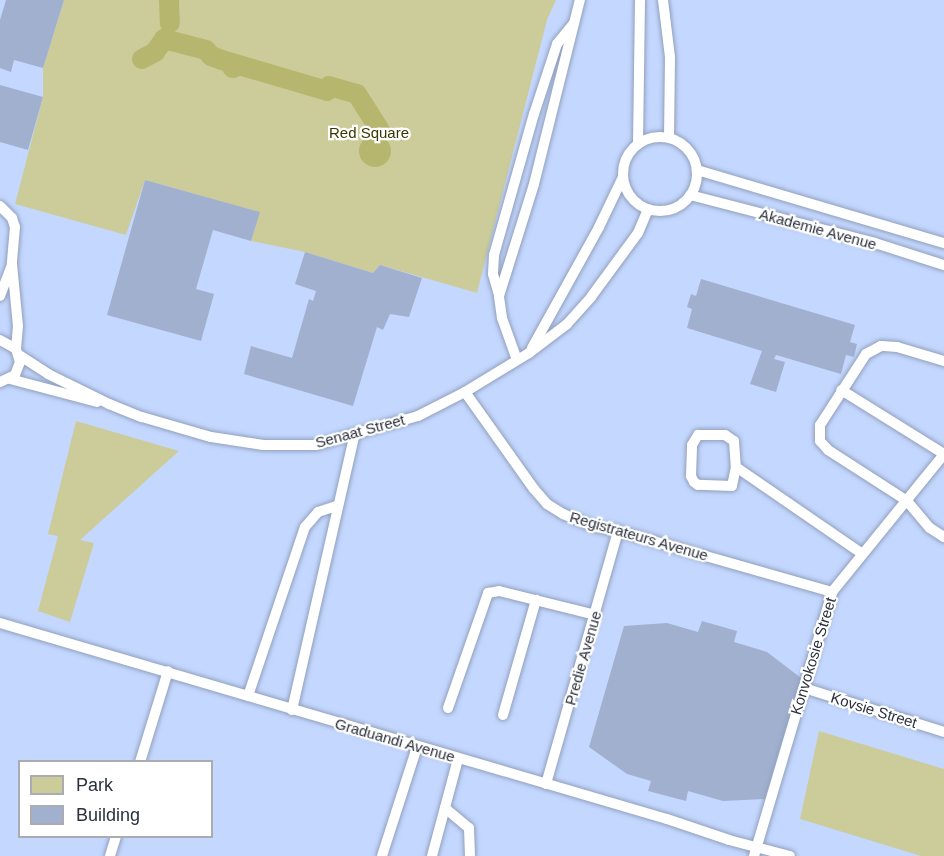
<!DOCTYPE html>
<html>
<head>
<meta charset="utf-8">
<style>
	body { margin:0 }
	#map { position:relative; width:944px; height:856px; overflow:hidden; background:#d5e1fc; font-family:Helvetica,sans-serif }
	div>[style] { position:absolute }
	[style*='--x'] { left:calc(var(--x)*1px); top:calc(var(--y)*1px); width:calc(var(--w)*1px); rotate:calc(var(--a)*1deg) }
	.built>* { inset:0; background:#c4d7fe }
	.green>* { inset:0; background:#cccc9b }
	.water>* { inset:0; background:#b7b66e }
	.round { border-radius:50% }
	.canal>* { height:20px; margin:-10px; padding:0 10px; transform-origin:10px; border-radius:10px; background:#b7b66e }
	.building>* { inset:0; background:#a1b0cf }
	.roads { filter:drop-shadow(0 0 2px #91a0be) drop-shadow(0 0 2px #91a0be) }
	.service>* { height:10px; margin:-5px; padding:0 5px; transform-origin:5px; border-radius:5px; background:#fff }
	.service>.ring { margin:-5px; padding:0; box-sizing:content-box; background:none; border:10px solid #fff; border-radius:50% }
	span { translate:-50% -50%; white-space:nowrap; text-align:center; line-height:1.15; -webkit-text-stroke:4.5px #fff; paint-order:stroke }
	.park-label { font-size:15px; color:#3a3800 }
	.street-label { font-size:15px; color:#2a303c }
	.legend { position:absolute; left:18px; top:760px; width:195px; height:78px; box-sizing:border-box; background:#fff; border:2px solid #aaacb1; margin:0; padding:8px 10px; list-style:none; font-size:18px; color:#2a303c }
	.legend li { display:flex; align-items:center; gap:12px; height:30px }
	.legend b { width:30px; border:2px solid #aaacb1 }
</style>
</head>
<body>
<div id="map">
	<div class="built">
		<i style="clip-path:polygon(evenodd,0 0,944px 0,944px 856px,0 856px,0 0,20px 762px,212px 762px,212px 836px,20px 836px,20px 762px)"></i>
	</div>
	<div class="green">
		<i style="clip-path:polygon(64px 0,556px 0,547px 20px,477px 293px,380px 265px,373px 273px,305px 252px,251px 241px,259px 212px,145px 180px,126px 235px,15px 204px,43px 97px,43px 68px)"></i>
		<i style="clip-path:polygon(76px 421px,179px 451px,80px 540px,94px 543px,70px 622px,38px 611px,58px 536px,48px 534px)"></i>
		<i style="clip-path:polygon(819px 731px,944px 769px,944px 856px,921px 856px,800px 819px)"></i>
	</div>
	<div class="water">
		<i class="round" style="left:222px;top:56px;width:22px;height:22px"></i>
		<i class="round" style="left:359px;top:135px;width:32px;height:32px"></i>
	</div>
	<div class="canal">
		<i style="--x:169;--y:0;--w:23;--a:88"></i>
		<i style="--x:142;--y:59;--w:15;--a:-28"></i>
		<i style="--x:155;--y:52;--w:16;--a:-55"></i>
		<i style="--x:164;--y:39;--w:43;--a:14.7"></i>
		<i style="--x:206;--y:50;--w:8;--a:50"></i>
		<i style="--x:211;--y:56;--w:12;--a:20"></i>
		<i style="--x:222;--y:60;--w:109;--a:16.4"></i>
		<i style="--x:327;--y:91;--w:5;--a:-68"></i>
		<i style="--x:329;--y:86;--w:29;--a:16"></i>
		<i style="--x:357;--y:94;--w:41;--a:57.8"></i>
		<i style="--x:379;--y:129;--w:6;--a:99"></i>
	</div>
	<div class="building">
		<i style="clip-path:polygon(6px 0,64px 0,43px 68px,14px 60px,11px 72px,0 68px,0 20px)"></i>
		<i style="clip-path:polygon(0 85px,43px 97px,28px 150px,0 142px)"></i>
		<i style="clip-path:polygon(145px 180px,260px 212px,251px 241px,213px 230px,196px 289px,214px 294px,201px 341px,107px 315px)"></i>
		<i style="clip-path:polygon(305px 252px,373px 273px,380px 265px,422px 278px,409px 317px,390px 314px,383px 330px,377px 327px,353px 406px,244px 374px,251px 346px,292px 358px,309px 299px,313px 301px,316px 291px,295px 284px)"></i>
		<i style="clip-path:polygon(701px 279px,855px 325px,850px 342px,857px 344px,854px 357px,846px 355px,841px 374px,776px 355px,774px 359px,785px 362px,776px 392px,750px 384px,762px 351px,687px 328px,692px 309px,687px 307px,691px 294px,696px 296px)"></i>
		<i style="clip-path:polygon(702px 621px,737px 631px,734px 642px,767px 652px,801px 678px,765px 799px,723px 801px,688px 791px,686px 801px,648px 791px,651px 781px,627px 774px,589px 747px,624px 626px,667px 623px,698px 632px)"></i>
	</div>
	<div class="roads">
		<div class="service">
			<i style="--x:663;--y:0;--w:57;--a:83"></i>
			<i style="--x:670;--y:57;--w:81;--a:90.7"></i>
			<i class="ring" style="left:623px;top:137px;width:64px;height:64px"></i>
			<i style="--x:638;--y:144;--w:144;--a:-89.2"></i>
			<i style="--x:697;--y:170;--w:258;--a:16.5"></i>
			<i style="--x:690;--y:195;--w:191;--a:14.5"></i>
			<i style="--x:875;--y:243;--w:72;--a:17.7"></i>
			<i style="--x:0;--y:206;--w:17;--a:45"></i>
			<i style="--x:12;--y:218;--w:9;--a:72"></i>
			<i style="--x:15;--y:227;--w:37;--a:95"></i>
			<i style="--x:12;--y:264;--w:62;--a:84.5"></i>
			<i style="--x:18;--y:326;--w:23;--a:95"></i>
			<i style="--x:499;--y:295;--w:22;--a:-106"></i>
			<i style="--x:493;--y:274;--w:19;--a:-87"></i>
			<i style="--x:494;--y:255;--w:147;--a:-74.2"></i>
			<i style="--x:534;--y:114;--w:74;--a:-71.8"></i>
			<i style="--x:557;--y:44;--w:26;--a:-51"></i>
			<i style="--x:0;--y:296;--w:31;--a:-69"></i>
			<i style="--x:0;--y:340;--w:18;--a:29"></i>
			<i style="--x:16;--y:349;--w:14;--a:73"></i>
			<i style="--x:20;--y:362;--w:14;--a:111"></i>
			<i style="--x:15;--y:375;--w:17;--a:155"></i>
			<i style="--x:532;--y:348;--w:138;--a:-61"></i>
			<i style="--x:599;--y:227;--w:55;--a:-64.4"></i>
			<i style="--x:19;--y:355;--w:35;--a:33"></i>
			<i style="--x:48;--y:374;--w:68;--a:26.2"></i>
			<i style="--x:109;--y:404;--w:35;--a:22"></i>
			<i style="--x:142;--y:417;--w:72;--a:16.2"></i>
			<i style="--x:211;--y:437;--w:53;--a:8.7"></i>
			<i style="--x:263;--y:445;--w:53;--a:0"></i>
			<i style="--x:316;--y:445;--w:106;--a:-15.9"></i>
			<i style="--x:418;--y:416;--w:53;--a:-27.1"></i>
			<i style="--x:465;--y:392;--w:75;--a:-31.4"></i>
			<i style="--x:529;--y:353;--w:48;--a:-37.3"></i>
			<i style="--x:567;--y:324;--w:36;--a:-48"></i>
			<i style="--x:591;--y:297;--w:79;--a:-53.7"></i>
			<i style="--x:638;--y:233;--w:26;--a:-67"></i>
			<i style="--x:517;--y:360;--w:45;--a:-109.7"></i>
			<i style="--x:502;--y:318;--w:22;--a:-98"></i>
			<i style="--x:499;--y:296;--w:117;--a:-72.6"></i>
			<i style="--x:534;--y:184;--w:190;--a:-76"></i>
			<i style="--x:944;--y:361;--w:49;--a:-163.4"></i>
			<i style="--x:897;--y:347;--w:16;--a:-176"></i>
			<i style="--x:881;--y:346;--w:17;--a:152"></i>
			<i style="--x:866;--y:354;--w:85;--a:122.9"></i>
			<i style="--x:820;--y:425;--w:16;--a:90"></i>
			<i style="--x:820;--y:441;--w:12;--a:48"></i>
			<i style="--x:828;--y:450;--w:94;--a:32.8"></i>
			<i style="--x:907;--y:501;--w:35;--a:50"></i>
			<i style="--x:930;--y:528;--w:17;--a:33"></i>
			<i style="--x:10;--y:379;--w:90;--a:14.8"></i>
			<i style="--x:465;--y:392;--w:119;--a:54.6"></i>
			<i style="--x:534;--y:489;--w:20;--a:49"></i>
			<i style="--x:547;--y:504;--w:19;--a:32"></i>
			<i style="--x:563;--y:514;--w:31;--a:22"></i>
			<i style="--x:592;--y:526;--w:26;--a:11"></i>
			<i style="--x:618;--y:531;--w:223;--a:15.9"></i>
			<i style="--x:698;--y:435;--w:27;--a:0"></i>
			<i style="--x:725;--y:435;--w:11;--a:34"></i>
			<i style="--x:734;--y:441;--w:26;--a:86"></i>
			<i style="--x:736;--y:467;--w:19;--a:102"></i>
			<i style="--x:732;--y:486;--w:34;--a:-178"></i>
			<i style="--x:698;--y:485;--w:5;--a:-143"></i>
			<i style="--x:694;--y:482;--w:7;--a:-117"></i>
			<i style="--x:691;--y:476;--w:31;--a:-88"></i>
			<i style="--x:692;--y:445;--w:12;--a:-59"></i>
			<i style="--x:736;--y:467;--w:152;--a:34.5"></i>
			<i style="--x:0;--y:623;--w:695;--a:16.38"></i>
			<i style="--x:667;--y:819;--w:65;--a:18.7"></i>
			<i style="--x:729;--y:840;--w:63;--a:14.7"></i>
			<i style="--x:804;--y:688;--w:147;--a:17.4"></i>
			<i style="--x:248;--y:696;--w:178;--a:-71.4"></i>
			<i style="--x:305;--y:527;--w:20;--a:-49"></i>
			<i style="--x:318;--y:512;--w:20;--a:-18"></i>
			<i style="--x:448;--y:708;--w:122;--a:-70.8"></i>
			<i style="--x:488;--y:593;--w:11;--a:-10"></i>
			<i style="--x:499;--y:591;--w:99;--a:14"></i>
			<i style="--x:292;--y:710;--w:281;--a:-77.2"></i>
			<i style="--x:503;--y:715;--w:120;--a:-74"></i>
			<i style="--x:140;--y:762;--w:95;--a:-72.9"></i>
			<i style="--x:546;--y:784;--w:263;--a:-74.1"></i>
			<i style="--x:445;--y:808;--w:31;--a:40"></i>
			<i style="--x:469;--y:828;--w:28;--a:88"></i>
			<i style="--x:110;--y:856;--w:21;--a:-73"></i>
			<i style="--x:382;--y:856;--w:114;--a:-72.2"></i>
			<i style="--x:432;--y:856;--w:100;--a:-75"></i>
			<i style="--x:754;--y:856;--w:275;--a:-73.5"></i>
			<i style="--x:832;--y:592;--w:178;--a:-50.9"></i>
			<i style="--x:944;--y:454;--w:121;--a:-148.1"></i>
		</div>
	</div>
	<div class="park-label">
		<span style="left:369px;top:133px">Red Square</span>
	</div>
	<div class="street-label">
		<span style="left:818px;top:229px;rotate:15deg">Akademie Avenue</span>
		<span style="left:360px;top:431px;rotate:-15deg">Senaat Street</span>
		<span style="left:639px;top:536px;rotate:16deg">Registrateurs Avenue</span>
		<span style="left:813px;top:656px;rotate:-73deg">Konvokosie Street</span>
		<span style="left:583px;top:658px;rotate:-74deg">Predie Avenue</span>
		<span style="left:874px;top:710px;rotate:17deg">Kovsie Street</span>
		<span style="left:395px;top:740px;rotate:16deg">Graduandi Avenue</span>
	</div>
	<ul class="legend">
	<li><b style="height:16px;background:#cccc9b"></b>Park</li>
	<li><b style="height:16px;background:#a1b0cf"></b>Building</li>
	</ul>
</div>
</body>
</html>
